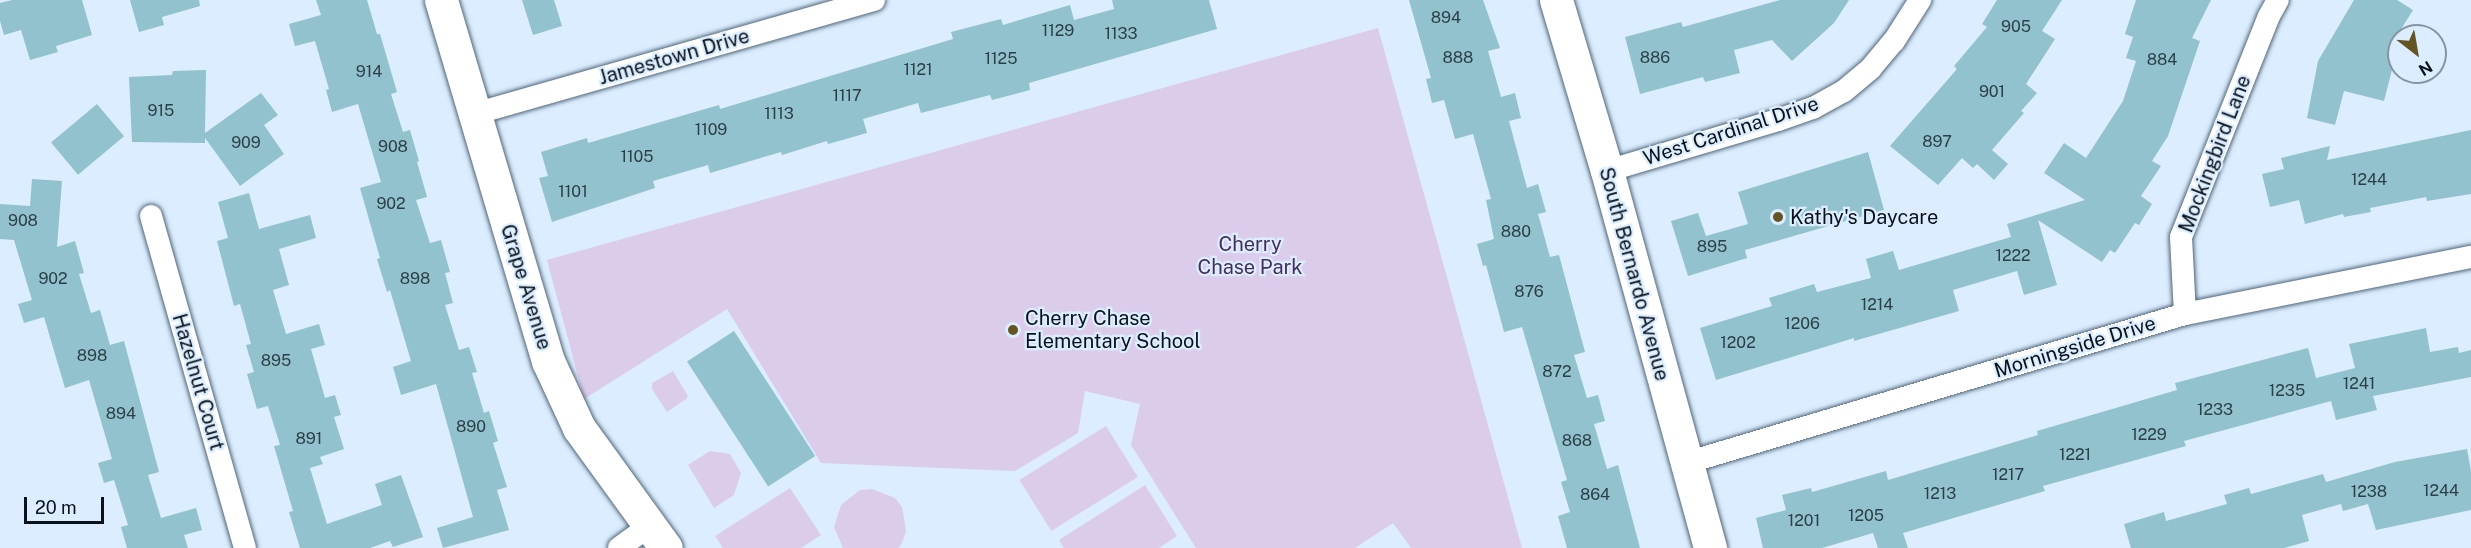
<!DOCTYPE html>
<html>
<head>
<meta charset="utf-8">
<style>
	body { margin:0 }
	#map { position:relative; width:2471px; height:548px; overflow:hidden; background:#dbedff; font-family:"Public Sans",sans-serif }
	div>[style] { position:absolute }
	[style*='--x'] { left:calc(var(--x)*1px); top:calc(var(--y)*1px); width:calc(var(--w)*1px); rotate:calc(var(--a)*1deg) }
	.green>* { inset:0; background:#dcccec; transform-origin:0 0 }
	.building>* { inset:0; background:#91c2ce; transform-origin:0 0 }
	.roads { filter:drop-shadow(0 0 2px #526679) drop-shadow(0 0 2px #526679) }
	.street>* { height:22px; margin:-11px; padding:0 11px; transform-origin:11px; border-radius:11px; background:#fff }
	.secondary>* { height:33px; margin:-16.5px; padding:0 16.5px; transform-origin:16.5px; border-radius:16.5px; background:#fff }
	.dots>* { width:16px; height:16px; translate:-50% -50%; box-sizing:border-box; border:3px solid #dbedff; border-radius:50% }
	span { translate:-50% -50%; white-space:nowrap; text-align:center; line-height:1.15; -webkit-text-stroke:4.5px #dbedff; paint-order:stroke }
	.number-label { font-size:16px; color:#2c3e46 }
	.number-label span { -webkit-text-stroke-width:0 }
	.street-label { font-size:20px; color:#0a1219 }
	.poi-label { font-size:20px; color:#0a1219 }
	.left { translate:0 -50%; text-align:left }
	.park-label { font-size:20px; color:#472d5c }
	.north { position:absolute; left:2387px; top:24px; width:60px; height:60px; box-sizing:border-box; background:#dbedff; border:2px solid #8795a3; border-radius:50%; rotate:149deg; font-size:16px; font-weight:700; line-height:24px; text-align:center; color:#0a1219 }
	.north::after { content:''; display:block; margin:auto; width:21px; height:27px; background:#655522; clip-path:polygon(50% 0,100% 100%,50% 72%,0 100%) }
	.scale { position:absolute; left:24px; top:497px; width:80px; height:27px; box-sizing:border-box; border:3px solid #0a1219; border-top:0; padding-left:8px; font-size:18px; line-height:21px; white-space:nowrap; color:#0a1219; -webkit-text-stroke:4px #dbedff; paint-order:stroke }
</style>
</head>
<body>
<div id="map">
	<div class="green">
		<i style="clip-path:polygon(1378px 28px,1522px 548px,1411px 548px,1393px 523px,1355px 548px,1196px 548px,1131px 445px,1140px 404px,1085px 391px,1078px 433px,1015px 471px,821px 463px,727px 309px,584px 399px,547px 260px)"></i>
		<i style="clip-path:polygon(673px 371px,688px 396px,686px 399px,667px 412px,652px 389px,652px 383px)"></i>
		<i style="left:1106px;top:426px;width:60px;height:102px;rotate:58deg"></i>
		<i style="clip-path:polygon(710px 451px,730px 454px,741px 473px,734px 495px,714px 508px,688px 465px)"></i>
		<i style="clip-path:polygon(1145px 485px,1177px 536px,1159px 548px,1064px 548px,1059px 540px)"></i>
		<i style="clip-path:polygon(790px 488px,821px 535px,801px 548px,723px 548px,715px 536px)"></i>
		<i style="clip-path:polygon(872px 489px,895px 498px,902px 507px,906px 531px,902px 543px,898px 548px,843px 548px,834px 527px,841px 505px,860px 490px)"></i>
	</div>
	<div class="building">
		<i style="clip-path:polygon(12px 0,82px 0,92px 35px,56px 46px,58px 52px,30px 60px,21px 30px,4px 35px,0 21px,0 3px)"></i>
		<i style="clip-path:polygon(130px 0,199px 0,200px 6px,162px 17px,164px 25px,139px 32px)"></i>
		<i style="clip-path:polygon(316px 0,367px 0,377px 34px,380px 34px,397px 92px,391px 94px,403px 132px,410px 130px,419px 161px,417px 162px,427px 197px,416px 200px,430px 243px,441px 240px,450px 272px,445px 273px,453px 303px,445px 305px,459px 350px,469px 347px,477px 372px,472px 373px,484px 413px,489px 411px,498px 441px,493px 443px,507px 487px,497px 490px,509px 530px,443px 548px,437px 528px,473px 517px,436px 384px,401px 395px,393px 367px,411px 361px,390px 290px,387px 292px,377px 259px,380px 258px,360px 188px,381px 182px,358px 104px,332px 112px,326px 90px,329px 89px,315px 41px,295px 46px,289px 24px,321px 15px)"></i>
		<i style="clip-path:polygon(522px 0,554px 0,562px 26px,533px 35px)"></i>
		<i style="clip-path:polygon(1112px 0,1209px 0,1217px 29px,1029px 83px,1030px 90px,992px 100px,990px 95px,921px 113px,918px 103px,863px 119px,867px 133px,828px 144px,827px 141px,782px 155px,781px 152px,710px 173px,708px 165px,653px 181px,655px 188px,552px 222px,539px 178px,548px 176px,541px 152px,587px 138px,588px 143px,719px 105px,720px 109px,953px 39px,951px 32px,1001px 19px,1003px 25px,1070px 5px,1074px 20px,1114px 9px)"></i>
		<i style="clip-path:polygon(1409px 0,1483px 0,1500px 48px,1488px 51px,1501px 97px,1515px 93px,1521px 118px,1509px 121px,1527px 188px,1538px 184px,1546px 212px,1538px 214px,1550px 257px,1559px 255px,1585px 352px,1574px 355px,1587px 398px,1598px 395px,1605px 421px,1594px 424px,1607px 469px,1618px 465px,1640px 548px,1567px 548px,1558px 516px,1570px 512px,1561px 482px,1567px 480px,1522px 327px,1504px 332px,1486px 265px,1483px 266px,1477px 244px,1494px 239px,1486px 200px,1491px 199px,1473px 134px,1455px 139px,1444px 100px,1432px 103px,1426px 79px,1431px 78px)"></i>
		<i style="clip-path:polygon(1780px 0,1849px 0,1834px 23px,1792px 61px,1772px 40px,1734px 50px,1740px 73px,1705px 82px,1703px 77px,1640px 94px,1625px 37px,1681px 22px,1683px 27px)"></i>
		<i style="clip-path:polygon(1997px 0,2062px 0,2042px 31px,2055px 39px,2026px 84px,2037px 93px,2021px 111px,2024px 113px,1992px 150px,2008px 164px,1994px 180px,1977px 164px,1973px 168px,1962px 158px,1938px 185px,1890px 146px,1957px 69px,1954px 66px,1987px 27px,1982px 24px)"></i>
		<i style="clip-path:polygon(2136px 0,2211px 0,2192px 38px,2200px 41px,2168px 136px,2152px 161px,2161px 166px,2141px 196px,2152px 204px,2139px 225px,2135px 223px,2115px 253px,2110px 250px,2102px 262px,2038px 220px,2057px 285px,2024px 295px,2017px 271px,1953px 290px,1959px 311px,1854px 341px,1854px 338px,1716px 380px,1700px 328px,1772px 306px,1769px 298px,1814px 284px,1817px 292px,1871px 278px,1866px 259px,1893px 251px,1899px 270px,2011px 237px,2007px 224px,2085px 200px,2044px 173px,2064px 143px,2086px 158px,2123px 101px,2136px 61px,2126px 58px,2133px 37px,2125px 34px)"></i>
		<i style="clip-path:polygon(2354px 0,2397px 0,2413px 10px,2400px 31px,2417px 36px,2399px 36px,2399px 68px,2393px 66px,2384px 101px,2344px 91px,2335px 125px,2307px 118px,2318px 61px)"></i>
		<i style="clip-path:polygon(206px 70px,205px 133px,261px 93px,278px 115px,264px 125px,284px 154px,240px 186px,205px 138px,205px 143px,132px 142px,129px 77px,172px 75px,173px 71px)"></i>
		<i style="left:97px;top:104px;width:42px;height:60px;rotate:50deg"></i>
		<i style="clip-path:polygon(2471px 130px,2471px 194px,2427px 201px,2426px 197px,2370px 208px,2371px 212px,2344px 217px,2343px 214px,2305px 224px,2299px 200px,2270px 207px,2262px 174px,2284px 169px,2281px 158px,2330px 146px,2327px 160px)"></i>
		<i style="clip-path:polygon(1868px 152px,1884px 210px,1745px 250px,1747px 258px,1688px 276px,1671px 221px,1698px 213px,1706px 236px,1748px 224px,1738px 192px)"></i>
		<i style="clip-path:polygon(32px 179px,62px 181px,57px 247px,75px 241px,84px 273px,79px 274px,91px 313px,100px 310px,110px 345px,124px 341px,159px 472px,148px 475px,161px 518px,196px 508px,202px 530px,184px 535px,188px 548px,127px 548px,121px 527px,128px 525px,114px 480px,104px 483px,98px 463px,112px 459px,89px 380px,65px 388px,44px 317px,24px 323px,18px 304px,32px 300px,14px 240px,0 239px,0 204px,30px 206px)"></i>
		<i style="clip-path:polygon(249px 193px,259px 229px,310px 215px,316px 238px,279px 249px,289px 285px,273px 290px,286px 334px,319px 324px,325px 345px,311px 349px,325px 398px,335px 395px,341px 415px,334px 417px,344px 449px,320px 457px,323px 464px,310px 468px,327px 524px,382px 505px,375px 484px,401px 475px,423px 537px,393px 547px,390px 541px,370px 548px,300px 548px,289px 512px,293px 511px,274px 446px,280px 445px,268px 406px,257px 409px,247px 374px,254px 372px,246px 345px,251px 344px,240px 304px,234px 306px,217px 241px,228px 238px,218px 202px)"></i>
		<i style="clip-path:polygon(2426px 328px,2430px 352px,2458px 347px,2459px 353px,2471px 350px,2471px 377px,2373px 396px,2377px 410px,2336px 420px,2331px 401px,2184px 441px,2186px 446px,2043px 486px,2045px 491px,1903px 533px,1908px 548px,1878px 548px,1873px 533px,1822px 548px,1763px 548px,1756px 518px,1786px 510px,1782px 495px,1811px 488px,1812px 492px,1886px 471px,1888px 480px,2038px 435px,2037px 431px,2177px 390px,2175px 383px,2308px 348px,2316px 378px,2355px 368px,2349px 344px)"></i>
		<i style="left:734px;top:331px;width:149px;height:56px;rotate:57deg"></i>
		<i style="clip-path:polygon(2467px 449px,2471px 471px,2471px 510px,2376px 530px,2368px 504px,2343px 511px,2341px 504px,2302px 515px,2309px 541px,2284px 548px,2131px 548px,2124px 524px,2164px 512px,2166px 521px,2227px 504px,2224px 495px,2249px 488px,2251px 494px,2323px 474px,2326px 482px,2395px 462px)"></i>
	</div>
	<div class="roads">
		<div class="street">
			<i style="--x:474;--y:114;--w:416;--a:-15.9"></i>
			<i style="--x:1607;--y:171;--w:178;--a:-16.6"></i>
			<i style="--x:1778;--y:120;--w:37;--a:-19"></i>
			<i style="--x:1813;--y:108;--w:35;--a:-29"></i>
			<i style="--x:1844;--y:91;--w:35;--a:-40"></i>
			<i style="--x:1871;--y:68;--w:35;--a:-50"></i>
			<i style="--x:1894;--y:41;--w:49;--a:-57.6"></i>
			<i style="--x:151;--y:216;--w:345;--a:74.2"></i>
			<i style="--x:2185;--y:314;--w:77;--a:-93"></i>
			<i style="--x:2181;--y:237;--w:238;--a:-68.3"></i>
			<i style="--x:2269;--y:16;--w:18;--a:-61"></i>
			<i style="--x:1686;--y:463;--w:521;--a:-16.63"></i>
			<i style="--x:2185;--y:314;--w:292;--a:-11.3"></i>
			<i style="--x:619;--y:548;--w:39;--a:-36"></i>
		</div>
		<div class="secondary">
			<i style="--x:441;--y:0;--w:377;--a:73.5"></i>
			<i style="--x:548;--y:361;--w:74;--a:65.2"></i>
			<i style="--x:579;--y:428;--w:148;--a:54.1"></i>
			<i style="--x:1556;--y:0;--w:178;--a:73.4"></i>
			<i style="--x:1607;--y:171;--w:391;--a:74.7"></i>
		</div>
	</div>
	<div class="dots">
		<i style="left:1778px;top:217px;background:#655522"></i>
		<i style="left:1013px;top:330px;background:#655522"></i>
	</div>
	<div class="number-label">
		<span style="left:1446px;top:18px">894</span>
		<span style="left:2016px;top:27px">905</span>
		<span style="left:1058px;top:31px">1129</span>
		<span style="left:1121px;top:34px">1133</span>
		<span style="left:1458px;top:58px">888</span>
		<span style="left:1655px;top:58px">886</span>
		<span style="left:1001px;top:59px">1125</span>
		<span style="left:2162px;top:60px">884</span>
		<span style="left:918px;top:70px">1121</span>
		<span style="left:369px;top:72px">914</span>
		<span style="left:1992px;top:92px">901</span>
		<span style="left:847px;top:96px">1117</span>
		<span style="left:161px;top:111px">915</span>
		<span style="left:779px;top:114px">1113</span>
		<span style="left:711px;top:130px">1109</span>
		<span style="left:1937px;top:142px">897</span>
		<span style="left:246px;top:143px">909</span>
		<span style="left:393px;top:147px">908</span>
		<span style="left:637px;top:157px">1105</span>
		<span style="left:2369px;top:180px">1244</span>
		<span style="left:573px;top:192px">1101</span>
		<span style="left:391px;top:204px">902</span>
		<span style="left:23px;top:221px">908</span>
		<span style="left:1516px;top:232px">880</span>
		<span style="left:1712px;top:247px">895</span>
		<span style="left:2013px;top:256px">1222</span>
		<span style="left:53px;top:279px">902</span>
		<span style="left:415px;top:279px">898</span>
		<span style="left:1529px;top:292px">876</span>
		<span style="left:1877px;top:305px">1214</span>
		<span style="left:1802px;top:324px">1206</span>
		<span style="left:1738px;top:343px">1202</span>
		<span style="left:92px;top:356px">898</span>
		<span style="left:276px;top:361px">895</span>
		<span style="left:1557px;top:372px">872</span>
		<span style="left:2359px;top:384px">1241</span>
		<span style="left:2287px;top:391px">1235</span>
		<span style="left:2215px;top:410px">1233</span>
		<span style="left:121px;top:414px">894</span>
		<span style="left:471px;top:427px">890</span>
		<span style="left:2149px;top:435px">1229</span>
		<span style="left:309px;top:439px">891</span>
		<span style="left:1577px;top:441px">868</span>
		<span style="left:2075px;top:455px">1221</span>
		<span style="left:2008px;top:475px">1217</span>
		<span style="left:2441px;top:491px">1244</span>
		<span style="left:2369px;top:492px">1238</span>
		<span style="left:1940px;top:494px">1213</span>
		<span style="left:1595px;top:495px">864</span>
		<span style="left:1866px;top:516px">1205</span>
		<span style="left:1804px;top:521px">1201</span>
	</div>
	<div class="street-label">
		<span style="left:674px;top:57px;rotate:-16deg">Jamestown Drive</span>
		<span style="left:1731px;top:131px;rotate:-18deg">West Cardinal Drive</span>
		<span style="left:2215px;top:154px;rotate:-69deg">Mockingbird Lane</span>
		<span style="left:1634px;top:274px;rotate:75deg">South Bernardo Avenue</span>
		<span style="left:526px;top:287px;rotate:73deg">Grape Avenue</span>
		<span style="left:2075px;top:347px;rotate:-17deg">Morningside Drive</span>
		<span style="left:198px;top:382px;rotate:74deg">Hazelnut Court</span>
	</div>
	<div class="poi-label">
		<span class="left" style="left:1790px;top:217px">Kathy's Daycare</span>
		<span class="left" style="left:1025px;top:330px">Cherry Chase<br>Elementary School</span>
	</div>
	<div class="park-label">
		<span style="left:1250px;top:256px">Cherry<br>Chase Park</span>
	</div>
	<div class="north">N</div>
	<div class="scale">20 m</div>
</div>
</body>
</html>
